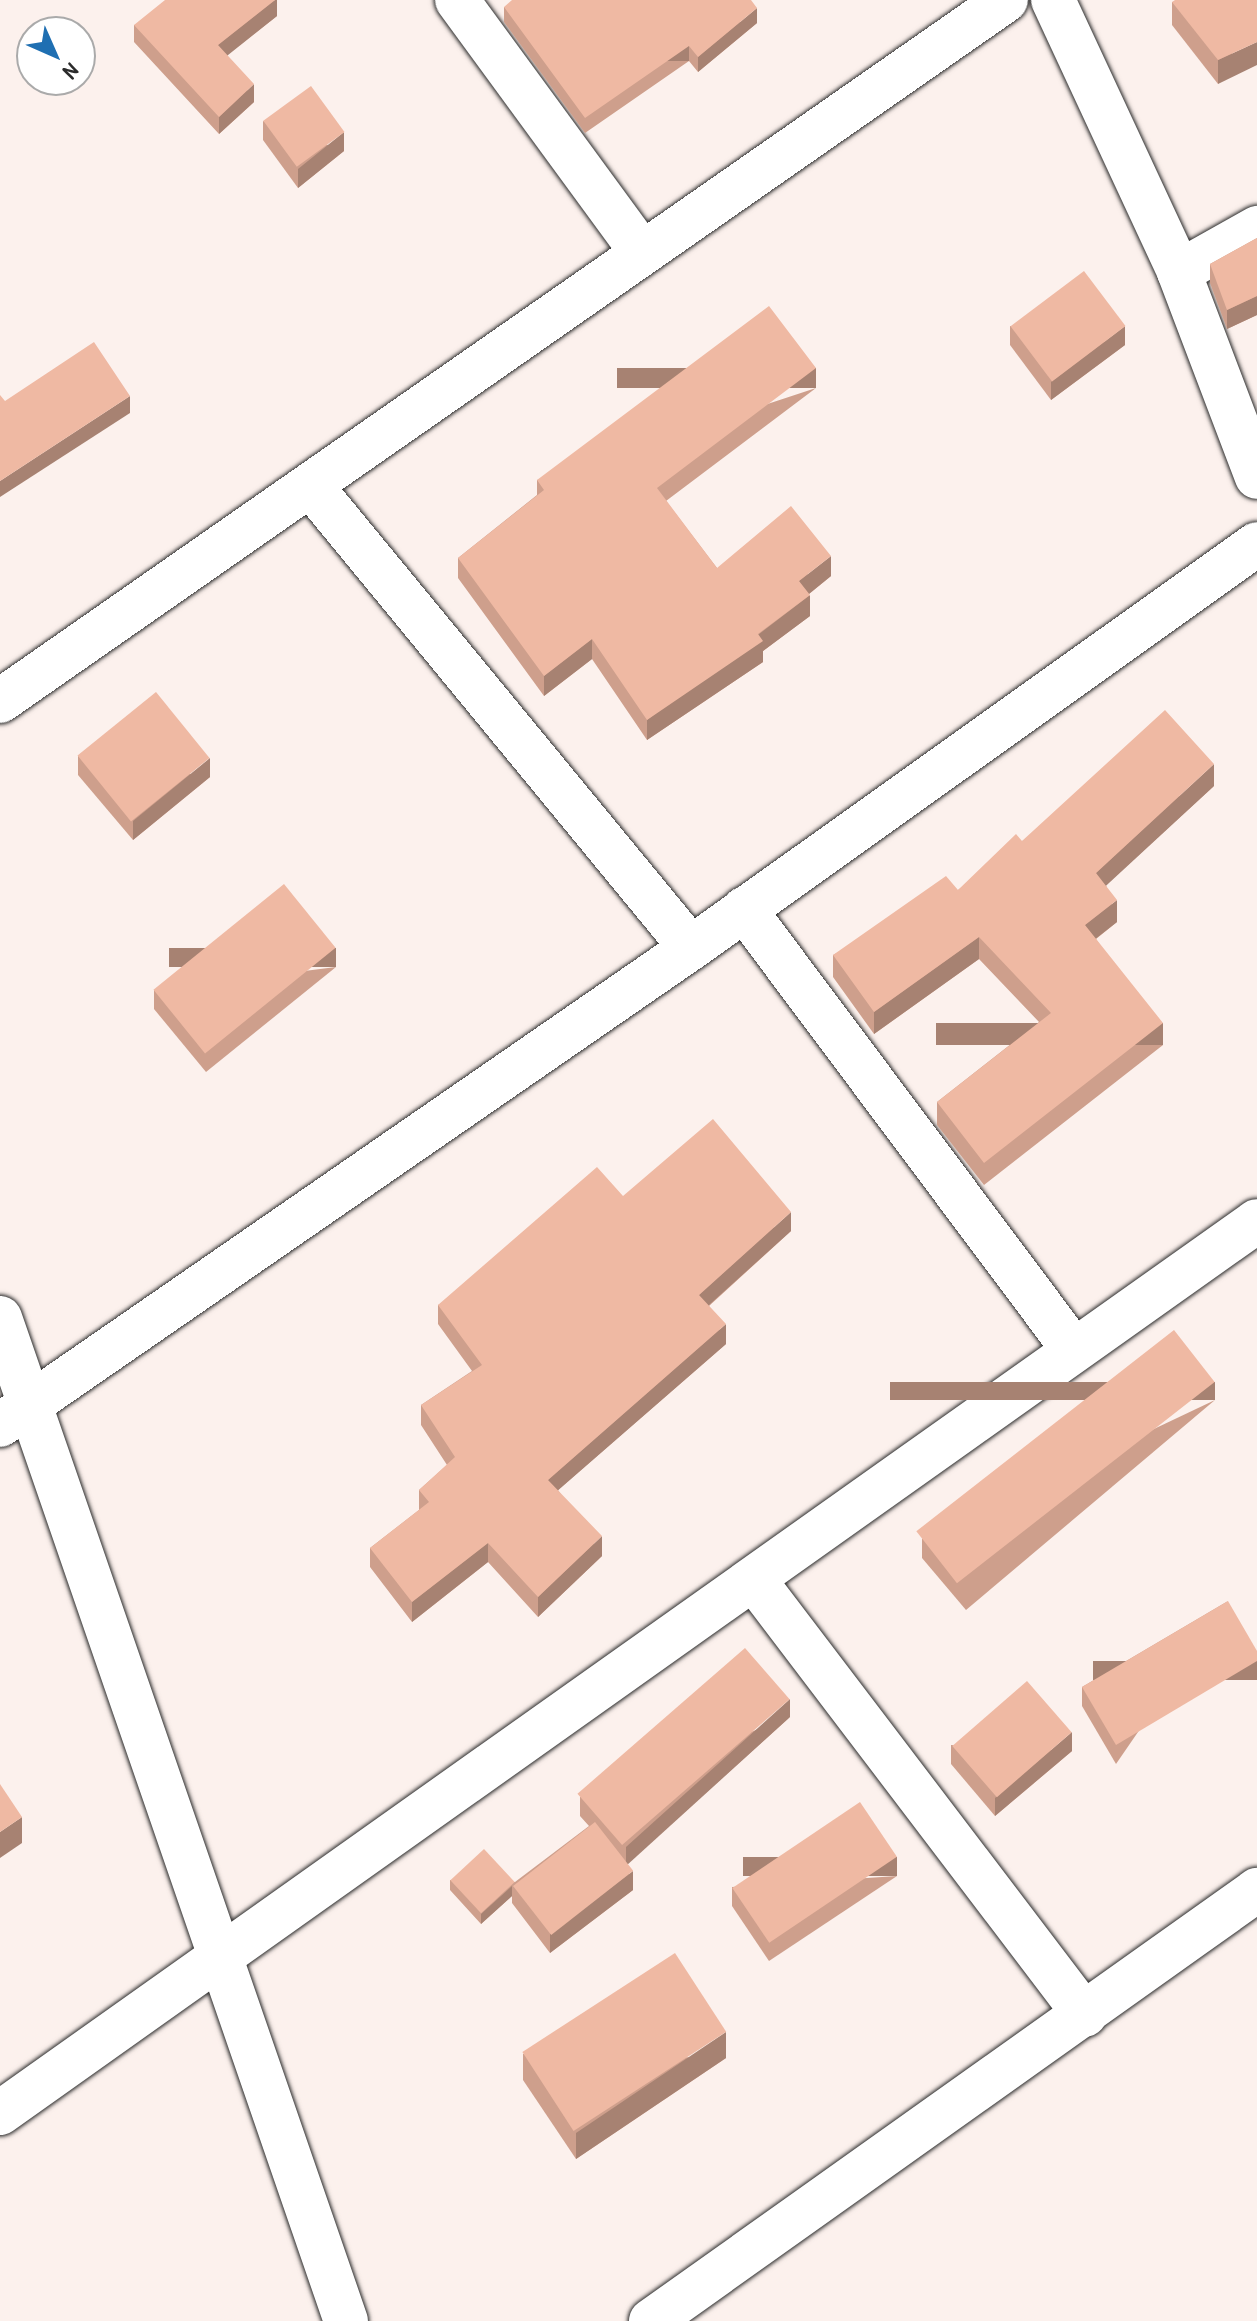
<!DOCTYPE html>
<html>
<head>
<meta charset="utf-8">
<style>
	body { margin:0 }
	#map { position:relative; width:1257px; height:2321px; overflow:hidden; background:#fcf1ed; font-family:"Patrick Hand",sans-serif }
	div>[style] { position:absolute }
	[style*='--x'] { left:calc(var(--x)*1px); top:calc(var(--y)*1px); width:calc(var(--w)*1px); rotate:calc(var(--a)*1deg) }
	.roads { filter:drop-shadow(0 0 2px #2b2b2b) drop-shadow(0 0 2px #2b2b2b) }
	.minor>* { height:44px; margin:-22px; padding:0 22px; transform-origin:22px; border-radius:22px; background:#fff }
	.major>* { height:44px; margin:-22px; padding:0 22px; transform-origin:22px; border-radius:22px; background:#fff }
	.wall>* { inset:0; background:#ce9f8c }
	.shaded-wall>* { inset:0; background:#a78272; transform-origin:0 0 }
	.building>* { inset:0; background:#efb9a3; transform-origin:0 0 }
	span { translate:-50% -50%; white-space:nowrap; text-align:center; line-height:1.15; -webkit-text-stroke:6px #fff; paint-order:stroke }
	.north { position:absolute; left:16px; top:16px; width:80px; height:80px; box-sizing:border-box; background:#fff; border:2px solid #aaa; border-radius:50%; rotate:135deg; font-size:22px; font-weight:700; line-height:32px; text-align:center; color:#2b2b2b }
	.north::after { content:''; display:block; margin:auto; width:28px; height:36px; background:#1f6fb2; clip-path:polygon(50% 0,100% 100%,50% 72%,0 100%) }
</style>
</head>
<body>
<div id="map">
	<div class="roads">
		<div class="minor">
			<i style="--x:457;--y:0;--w:313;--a:53.8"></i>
			<i style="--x:1053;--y:0;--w:300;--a:65.1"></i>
			<i style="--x:1179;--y:272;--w:219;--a:69.2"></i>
			<i style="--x:1179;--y:272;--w:90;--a:-29.4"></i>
			<i style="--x:311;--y:486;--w:598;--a:50.56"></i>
			<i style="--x:0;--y:701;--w:1226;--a:-34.87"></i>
			<i style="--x:744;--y:909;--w:549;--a:53.21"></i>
			<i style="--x:0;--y:1425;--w:840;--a:-34.62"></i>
			<i style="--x:691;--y:948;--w:695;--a:-35.52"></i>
			<i style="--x:755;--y:1581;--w:545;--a:52.75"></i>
			<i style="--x:0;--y:2113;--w:1541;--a:-35.36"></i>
			<i style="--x:651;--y:2321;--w:744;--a:-35.42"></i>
		</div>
		<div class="major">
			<i style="--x:0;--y:1318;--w:1061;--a:70.97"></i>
		</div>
	</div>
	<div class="wall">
		<i style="clip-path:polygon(277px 0,277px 16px,227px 55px,254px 102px,219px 134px,134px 42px,134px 25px)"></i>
		<i style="clip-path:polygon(1257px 0,1218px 84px,1172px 25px,1172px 2px)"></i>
		<i style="clip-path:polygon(504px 7px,757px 23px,698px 72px,689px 61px,585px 133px,504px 22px)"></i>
		<i style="clip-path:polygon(263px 121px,344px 151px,298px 188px,263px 140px)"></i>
		<i style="clip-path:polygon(1257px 238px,1257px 315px,1227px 329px,1210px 283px,1210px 264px)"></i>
		<i style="clip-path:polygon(1010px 326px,1125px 345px,1051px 400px,1010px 345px)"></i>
		<i style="clip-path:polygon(816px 388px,666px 501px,717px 568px,831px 576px,809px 594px,810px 616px,763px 651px,763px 662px,647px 740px,592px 659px,544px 696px,458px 578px,458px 558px,537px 495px,537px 480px)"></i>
		<i style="clip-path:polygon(78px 756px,210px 777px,133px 840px,78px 775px)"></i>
		<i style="clip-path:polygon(1214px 786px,1106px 885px,1117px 922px,1096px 939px,1163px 1045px,984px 1185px,937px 1125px,937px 1102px,1039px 1022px,979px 959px,874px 1034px,833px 977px,833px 955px,958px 890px,1022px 841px)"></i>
		<i style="clip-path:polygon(336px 967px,206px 1072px,154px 1009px,154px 990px)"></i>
		<i style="clip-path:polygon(623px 1196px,791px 1231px,709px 1306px,726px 1344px,558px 1490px,602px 1556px,538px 1617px,488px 1562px,412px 1622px,370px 1567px,370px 1548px,419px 1510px,419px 1490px,447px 1465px,421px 1425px,421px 1405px,472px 1371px,438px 1324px,438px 1305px)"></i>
		<i style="clip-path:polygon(1215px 1400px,966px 1610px,922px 1558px,922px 1539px)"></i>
		<i style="clip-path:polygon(1228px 1601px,1116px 1764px,1082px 1706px,1082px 1687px)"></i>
		<i style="clip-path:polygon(790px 1717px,627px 1864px,633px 1890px,550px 1953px,512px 1903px,512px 1896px,481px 1924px,450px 1890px,450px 1880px,515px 1882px,589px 1826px,580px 1816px,580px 1797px)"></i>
		<i style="clip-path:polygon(951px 1745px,1072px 1751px,995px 1816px,951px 1764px)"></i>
		<i style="clip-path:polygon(897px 1876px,769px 1961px,732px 1906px,732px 1887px)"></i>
		<i style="clip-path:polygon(523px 2054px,726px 2058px,576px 2159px,523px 2080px)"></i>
	</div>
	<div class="shaded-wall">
		<i style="clip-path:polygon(275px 0,277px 0,277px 16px,218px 63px,218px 45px)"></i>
		<i style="clip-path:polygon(757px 8px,757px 23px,698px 72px,698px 57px)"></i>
		<i style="clip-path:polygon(1257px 42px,1257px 65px,1218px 84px,1218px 60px)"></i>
		<i style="left:689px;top:46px;width:15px;height:126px;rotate:90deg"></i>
		<i style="clip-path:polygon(254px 84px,254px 102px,219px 134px,219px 117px)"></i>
		<i style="clip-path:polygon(344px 132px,344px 151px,298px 188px,298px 169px)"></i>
		<i style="clip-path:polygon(1257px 296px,1257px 315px,1227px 329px,1227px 310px)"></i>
		<i style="clip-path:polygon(1125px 326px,1125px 345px,1051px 400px,1051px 382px)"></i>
		<i style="left:816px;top:368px;width:20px;height:199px;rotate:90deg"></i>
		<i style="clip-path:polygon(130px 396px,130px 413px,0 497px,0 481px)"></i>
		<i style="clip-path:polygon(831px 556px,831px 576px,799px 602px,799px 581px)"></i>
		<i style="clip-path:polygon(810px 595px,810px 616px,763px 651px,763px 662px,647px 740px,647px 720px)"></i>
		<i style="clip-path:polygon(592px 639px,592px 659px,544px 696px,544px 676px)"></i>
		<i style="clip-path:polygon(210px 758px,210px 777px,133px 840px,133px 821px)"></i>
		<i style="clip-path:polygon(1214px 764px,1214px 786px,1096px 895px,1096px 873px)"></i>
		<i style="clip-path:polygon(1117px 900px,1117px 922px,1085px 947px,1085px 925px)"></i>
		<i style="clip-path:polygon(979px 937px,979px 959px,874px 1034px,874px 1012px)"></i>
		<i style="left:336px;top:948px;width:19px;height:167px;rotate:90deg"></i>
		<i style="left:1163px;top:1023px;width:22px;height:227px;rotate:90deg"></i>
		<i style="clip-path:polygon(791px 1212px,791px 1231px,699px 1314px,699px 1295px)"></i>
		<i style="clip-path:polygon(726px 1324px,726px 1344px,548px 1499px,548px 1480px)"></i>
		<i style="left:1215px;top:1382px;width:18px;height:325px;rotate:90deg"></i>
		<i style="clip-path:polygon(602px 1536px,602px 1556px,538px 1617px,538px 1597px)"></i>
		<i style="clip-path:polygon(488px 1543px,488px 1562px,412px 1622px,412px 1602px)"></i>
		<i style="left:1257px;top:1661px;width:19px;height:164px;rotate:90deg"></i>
		<i style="clip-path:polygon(790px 1699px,790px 1717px,626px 1866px,626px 1847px)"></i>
		<i style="clip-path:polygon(1072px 1732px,1072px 1751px,995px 1816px,995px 1798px)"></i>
		<i style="clip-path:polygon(22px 1817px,22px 1843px,0 1858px,0 1832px)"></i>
		<i style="left:897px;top:1857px;width:19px;height:154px;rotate:90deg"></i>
		<i style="clip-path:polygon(633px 1871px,633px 1890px,550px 1953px,550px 1934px)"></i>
		<i style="clip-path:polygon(512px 1886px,512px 1896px,481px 1924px,481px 1914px)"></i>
		<i style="clip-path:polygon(726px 2032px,726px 2058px,576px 2159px,576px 2133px)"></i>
	</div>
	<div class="building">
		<i style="clip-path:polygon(165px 0,275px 0,218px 45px,254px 84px,219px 117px,134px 25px)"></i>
		<i style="clip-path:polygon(512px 0,751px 0,757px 8px,698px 57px,689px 46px,585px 118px,504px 7px)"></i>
		<i style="clip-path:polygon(1175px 0,1257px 0,1257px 42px,1218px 60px,1172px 2px)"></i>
		<i style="left:311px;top:86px;width:57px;height:59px;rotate:54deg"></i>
		<i style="clip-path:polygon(1257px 238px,1257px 296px,1227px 310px,1210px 264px)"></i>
		<i style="left:1084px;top:271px;width:69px;height:92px;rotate:53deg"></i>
		<i style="clip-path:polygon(769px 306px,816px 368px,657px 488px,717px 568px,791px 506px,831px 556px,799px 581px,810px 595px,758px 634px,763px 641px,647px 720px,592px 639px,544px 676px,458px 558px,544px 490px,537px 480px)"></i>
		<i style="clip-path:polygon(94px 342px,130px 396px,0 481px,0 395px,5px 401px)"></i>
		<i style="left:156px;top:692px;width:85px;height:101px;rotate:51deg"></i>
		<i style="clip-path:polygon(1165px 710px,1214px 764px,1096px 873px,1117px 900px,1085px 925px,1163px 1023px,984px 1163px,937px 1102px,1051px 1013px,979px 937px,874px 1012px,833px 955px,946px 876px,958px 890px,1016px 834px,1022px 841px)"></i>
		<i style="left:284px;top:884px;width:82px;height:168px;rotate:51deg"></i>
		<i style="clip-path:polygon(713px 1119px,791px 1212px,699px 1295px,726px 1324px,548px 1480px,602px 1536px,538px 1597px,488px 1543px,412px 1602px,370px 1548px,429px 1502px,419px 1490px,455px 1457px,421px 1405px,482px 1365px,438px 1305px,597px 1167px,623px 1196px)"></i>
		<i style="left:1174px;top:1330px;width:66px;height:327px;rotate:52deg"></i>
		<i style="clip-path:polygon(1228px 1601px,1257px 1651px,1257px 1661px,1116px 1745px,1082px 1687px)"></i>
		<i style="left:745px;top:1648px;width:68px;height:222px;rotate:49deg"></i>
		<i style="left:1027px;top:1681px;width:68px;height:99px;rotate:49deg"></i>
		<i style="clip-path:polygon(0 1784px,22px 1817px,0 1832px)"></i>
		<i style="left:860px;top:1802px;width:66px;height:154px;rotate:56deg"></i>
		<i style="left:595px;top:1822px;width:62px;height:104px;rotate:52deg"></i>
		<i style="left:484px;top:1849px;width:45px;height:46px;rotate:47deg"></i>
		<i style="left:675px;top:1953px;width:94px;height:182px;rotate:57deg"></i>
	</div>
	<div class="north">N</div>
</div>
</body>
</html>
